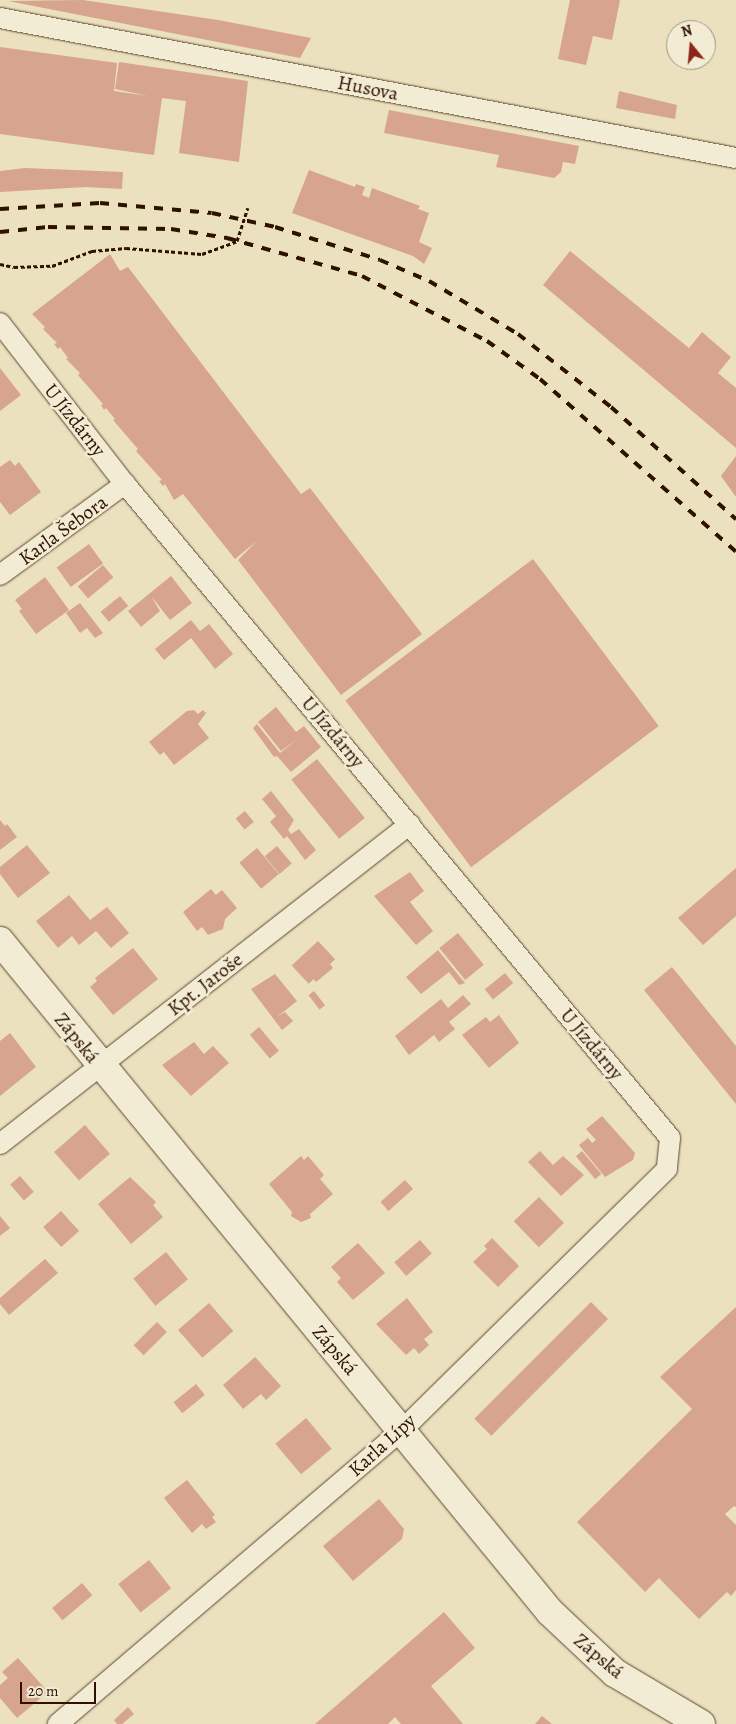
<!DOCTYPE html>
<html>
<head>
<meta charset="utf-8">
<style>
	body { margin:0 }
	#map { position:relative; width:736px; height:1724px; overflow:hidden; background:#ebe1be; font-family:Alegreya,serif }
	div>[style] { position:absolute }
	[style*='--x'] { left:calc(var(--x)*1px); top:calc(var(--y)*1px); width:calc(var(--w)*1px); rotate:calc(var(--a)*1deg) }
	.building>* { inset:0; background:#d7a48d; transform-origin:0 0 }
	.path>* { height:3px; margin-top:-1.5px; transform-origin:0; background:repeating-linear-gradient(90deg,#2f1100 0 4px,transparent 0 6.5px) }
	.roads { filter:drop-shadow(0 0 1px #5e4530) drop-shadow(0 0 1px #5e4530) }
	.street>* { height:20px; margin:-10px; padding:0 10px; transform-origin:10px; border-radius:10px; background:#f2ecd5 }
	.secondary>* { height:28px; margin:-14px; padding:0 14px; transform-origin:14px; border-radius:14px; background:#f2ecd5 }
	.rail>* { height:4px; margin-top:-2px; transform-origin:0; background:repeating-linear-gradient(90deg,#2f1100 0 9px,transparent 0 18px) }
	span { translate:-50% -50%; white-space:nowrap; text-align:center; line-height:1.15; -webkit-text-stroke:5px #f2ecd5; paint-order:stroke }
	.street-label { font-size:20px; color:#2f1100 }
	.north { position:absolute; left:666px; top:20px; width:50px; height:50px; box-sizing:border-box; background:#f2ecd5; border:1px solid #a49480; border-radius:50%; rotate:343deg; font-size:14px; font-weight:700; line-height:20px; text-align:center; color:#2f1100 }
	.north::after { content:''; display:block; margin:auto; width:18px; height:22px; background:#8f2418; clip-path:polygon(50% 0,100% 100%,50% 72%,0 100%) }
	.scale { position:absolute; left:20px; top:1682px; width:76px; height:22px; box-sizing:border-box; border:2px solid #2f1100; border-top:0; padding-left:6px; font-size:15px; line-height:18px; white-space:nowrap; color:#2f1100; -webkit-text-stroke:4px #f2ecd5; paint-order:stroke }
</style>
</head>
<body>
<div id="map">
	<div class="building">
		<i style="clip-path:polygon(83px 0,218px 20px,311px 38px,300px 58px,8px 1px)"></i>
		<i style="clip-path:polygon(570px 0,620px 0,612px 40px,593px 36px,586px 65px,558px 59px)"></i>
		<i style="clip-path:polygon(0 47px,117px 63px,114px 91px,148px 96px,115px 89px,119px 62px,248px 81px,239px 162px,179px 153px,186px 101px,162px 98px,154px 155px,0 134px)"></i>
		<i style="clip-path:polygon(619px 91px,677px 105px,675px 119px,616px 108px)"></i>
		<i style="clip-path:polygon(389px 110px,579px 146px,575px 164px,563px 162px,561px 172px,554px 178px,496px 167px,499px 155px,384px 133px)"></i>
		<i style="clip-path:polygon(25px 168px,123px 172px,122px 189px,86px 187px,0 192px,0 171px)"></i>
		<i style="clip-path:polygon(309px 170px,355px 187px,356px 184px,365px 187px,362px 195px,369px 198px,372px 188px,420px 206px,418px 209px,429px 213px,419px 242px,432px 248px,424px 264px,413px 256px,292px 213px)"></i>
		<i style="clip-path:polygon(570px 251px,689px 348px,702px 332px,731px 357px,718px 373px,736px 388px,736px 448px,543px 285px)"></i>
		<i style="clip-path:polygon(110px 254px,120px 271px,128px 267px,301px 494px,310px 488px,422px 634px,341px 695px,238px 560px,257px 541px,235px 559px,183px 494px,174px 500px,165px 484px,163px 486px,159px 481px,162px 480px,136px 451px,138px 449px,113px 420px,115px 419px,106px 408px,104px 410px,101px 405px,103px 404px,78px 375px,80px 373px,66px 359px,68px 358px,60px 347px,58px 349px,54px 344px,57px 343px,43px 329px,45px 327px,32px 314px)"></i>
		<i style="clip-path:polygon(0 368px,21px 395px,0 411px)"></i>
		<i style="clip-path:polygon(736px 456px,736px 497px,721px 476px)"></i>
		<i style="clip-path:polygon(10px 460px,15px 466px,19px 462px,41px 492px,10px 515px,0 502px,0 467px)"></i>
		<i style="left:89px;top:544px;width:24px;height:40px;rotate:54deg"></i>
		<i style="left:533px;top:559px;width:209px;height:235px;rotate:53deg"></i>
		<i style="left:103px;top:565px;width:16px;height:33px;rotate:50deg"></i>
		<i style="clip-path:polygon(171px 576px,192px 603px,170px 620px,151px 596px,160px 611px,141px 627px,128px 611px)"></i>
		<i style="clip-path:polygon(45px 577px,69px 610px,36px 634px,19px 611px,22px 609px,15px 600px)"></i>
		<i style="left:120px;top:596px;width:13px;height:25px;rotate:51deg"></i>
		<i style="clip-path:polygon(80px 603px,103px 633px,95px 638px,87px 628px,80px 633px,66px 613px)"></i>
		<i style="clip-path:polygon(191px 620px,200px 631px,209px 624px,233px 654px,215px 669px,191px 638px,164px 660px,155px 649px)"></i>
		<i style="clip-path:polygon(276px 707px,296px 732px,304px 726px,321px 747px,291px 772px,277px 756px,274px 757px,253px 728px,257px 724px,280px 753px,299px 738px,281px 751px,258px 722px)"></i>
		<i style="clip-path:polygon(194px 710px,198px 714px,203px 710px,206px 713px,198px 724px,209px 738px,174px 765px,164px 752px,160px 755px,149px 742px,187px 711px)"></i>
		<i style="left:317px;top:759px;width:76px;height:33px;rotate:51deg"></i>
		<i style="clip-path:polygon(271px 791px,294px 820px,288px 830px,291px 834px,299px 829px,316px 850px,305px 860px,287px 836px,284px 839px,270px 822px,276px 816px,262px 799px)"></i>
		<i style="left:245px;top:811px;width:14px;height:12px;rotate:51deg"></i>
		<i style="clip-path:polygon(0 820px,5px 826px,7px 824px,17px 837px,0 850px)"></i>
		<i style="clip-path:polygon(27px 845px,50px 873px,18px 898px,0 874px,0 867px)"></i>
		<i style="left:277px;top:846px;width:23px;height:16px;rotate:50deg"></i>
		<i style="left:257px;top:848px;width:34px;height:23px;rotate:50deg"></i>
		<i style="clip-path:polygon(736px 868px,736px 916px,703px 945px,678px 918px)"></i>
		<i style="clip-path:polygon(410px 872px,424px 891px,410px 902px,433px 931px,416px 945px,374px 896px)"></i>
		<i style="clip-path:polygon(211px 889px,216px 895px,222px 890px,237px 908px,225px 919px,223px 929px,208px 935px,202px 927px,197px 931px,183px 912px)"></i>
		<i style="clip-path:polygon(69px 895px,90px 920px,107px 907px,129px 933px,111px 948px,96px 931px,79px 945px,72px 936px,58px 948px,36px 921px)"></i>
		<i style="left:458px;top:933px;width:41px;height:24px;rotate:51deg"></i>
		<i style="left:318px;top:941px;width:25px;height:36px;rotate:47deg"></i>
		<i style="clip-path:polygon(133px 948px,158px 979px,113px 1015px,90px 987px,97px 981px,95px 978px)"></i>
		<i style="clip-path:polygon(438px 950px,465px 983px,459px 985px,449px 972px,421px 994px,406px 977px)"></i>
		<i style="clip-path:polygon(330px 964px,333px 968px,316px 982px,312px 977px)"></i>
		<i style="clip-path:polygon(672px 967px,736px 1046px,736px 1104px,644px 990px)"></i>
		<i style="left:505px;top:973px;width:13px;height:26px;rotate:51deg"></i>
		<i style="clip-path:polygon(275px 974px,297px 1001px,277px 1017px,285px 1012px,293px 1021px,282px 1030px,251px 989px)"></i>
		<i style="left:314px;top:991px;width:18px;height:7px;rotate:52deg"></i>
		<i style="clip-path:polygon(463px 995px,471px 1004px,449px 1022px,455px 1029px,439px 1042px,434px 1035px,409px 1055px,395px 1036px,441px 999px,448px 1008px)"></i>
		<i style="clip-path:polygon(499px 1015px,519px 1043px,489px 1068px,462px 1035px,486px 1017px,490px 1022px)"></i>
		<i style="left:259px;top:1027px;width:31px;height:12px;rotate:50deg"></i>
		<i style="clip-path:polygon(10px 1033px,36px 1067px,0 1096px,0 1041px)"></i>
		<i style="clip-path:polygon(194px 1042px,204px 1054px,213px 1046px,229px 1063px,191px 1096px,162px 1065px)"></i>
		<i style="clip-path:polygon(602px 1116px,635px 1153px,633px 1160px,605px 1177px,579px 1145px,588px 1138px,592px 1143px,596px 1140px,586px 1129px)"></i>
		<i style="left:85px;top:1125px;width:38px;height:41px;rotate:49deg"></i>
		<i style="clip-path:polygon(540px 1151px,553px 1165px,563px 1156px,584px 1175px,561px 1196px,528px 1162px)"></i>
		<i style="left:582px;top:1151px;width:30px;height:8px;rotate:50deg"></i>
		<i style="clip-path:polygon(301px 1156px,304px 1160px,308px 1156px,324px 1175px,320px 1179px,333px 1194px,310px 1214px,311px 1218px,301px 1222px,291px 1216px,292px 1212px,269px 1184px)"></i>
		<i style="left:20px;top:1176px;width:21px;height:13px;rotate:49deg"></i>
		<i style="clip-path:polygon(130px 1177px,156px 1202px,153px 1205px,163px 1217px,131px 1244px,98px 1204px)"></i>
		<i style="left:405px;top:1180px;width:12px;height:33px;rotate:48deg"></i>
		<i style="left:539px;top:1197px;width:36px;height:35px;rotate:46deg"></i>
		<i style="left:61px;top:1211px;width:27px;height:24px;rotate:48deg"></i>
		<i style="clip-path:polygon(0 1216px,10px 1228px,0 1236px)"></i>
		<i style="clip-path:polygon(492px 1238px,519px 1266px,498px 1287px,473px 1262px,487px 1249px,484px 1246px)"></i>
		<i style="left:420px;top:1240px;width:18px;height:34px;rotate:49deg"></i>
		<i style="clip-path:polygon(358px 1243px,385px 1273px,353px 1300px,337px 1282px,341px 1278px,331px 1267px)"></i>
		<i style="left:166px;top:1252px;width:35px;height:42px;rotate:51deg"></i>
		<i style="clip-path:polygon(45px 1259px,58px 1273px,9px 1315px,0 1304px,0 1298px)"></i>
		<i style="clip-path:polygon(407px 1298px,433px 1332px,424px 1339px,429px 1345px,419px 1354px,414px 1348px,406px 1355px,376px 1324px)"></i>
		<i style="left:591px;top:1302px;width:24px;height:165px;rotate:45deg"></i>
		<i style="left:209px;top:1303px;width:37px;height:41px;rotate:49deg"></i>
		<i style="clip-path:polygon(736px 1307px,736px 1507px,734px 1506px,725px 1514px,736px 1525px,736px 1590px,731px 1596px,727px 1592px,699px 1619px,659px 1578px,645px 1592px,577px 1522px,692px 1409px,660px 1377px)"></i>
		<i style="left:157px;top:1322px;width:14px;height:33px;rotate:45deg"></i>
		<i style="clip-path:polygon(255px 1357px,281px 1386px,266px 1400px,261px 1394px,243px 1409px,223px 1385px)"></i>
		<i style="left:196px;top:1384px;width:14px;height:29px;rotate:51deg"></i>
		<i style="left:306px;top:1418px;width:40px;height:40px;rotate:50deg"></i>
		<i style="clip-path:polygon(187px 1480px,215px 1515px,212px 1517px,216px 1522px,206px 1529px,202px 1524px,192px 1533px,164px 1498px)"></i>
		<i style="clip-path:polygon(379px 1499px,404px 1529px,402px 1539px,353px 1581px,323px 1546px)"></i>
		<i style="left:149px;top:1560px;width:36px;height:39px;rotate:52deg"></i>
		<i style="left:82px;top:1583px;width:16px;height:39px;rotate:50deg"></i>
		<i style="clip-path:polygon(444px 1612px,475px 1648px,431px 1686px,463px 1724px,401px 1724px,395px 1717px,388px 1724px,315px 1724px)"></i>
		<i style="clip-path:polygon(18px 1658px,48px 1692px,17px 1718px,0 1698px,0 1685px,8px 1678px,2px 1672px)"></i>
		<i style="clip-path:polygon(128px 1707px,134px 1714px,122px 1724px,117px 1724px,114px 1720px)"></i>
		<i style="clip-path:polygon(542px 1716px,552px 1724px,535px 1724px)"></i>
	</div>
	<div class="path">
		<i style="--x:0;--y:264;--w:14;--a:12"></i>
		<i style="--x:14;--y:267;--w:38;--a:-2"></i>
		<i style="--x:52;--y:266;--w:43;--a:-20.6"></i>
		<i style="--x:92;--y:251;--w:34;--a:-5"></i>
		<i style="--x:126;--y:248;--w:76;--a:4.5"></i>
		<i style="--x:202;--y:254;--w:37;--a:-20"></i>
		<i style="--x:237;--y:241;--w:35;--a:-72"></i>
	</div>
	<div class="roads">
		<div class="street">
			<i style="--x:0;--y:18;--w:749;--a:10.77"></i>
			<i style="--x:0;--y:323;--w:204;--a:52.2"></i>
			<i style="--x:125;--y:484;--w:851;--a:50.19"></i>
			<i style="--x:670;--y:1138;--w:31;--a:96"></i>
			<i style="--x:667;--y:1169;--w:372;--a:135.4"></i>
			<i style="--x:402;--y:1430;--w:453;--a:139.5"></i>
			<i style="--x:0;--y:575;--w:155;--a:-36.1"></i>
			<i style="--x:0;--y:1144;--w:520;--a:-37.97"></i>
		</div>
		<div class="secondary">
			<i style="--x:0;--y:941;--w:868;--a:50.66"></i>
			<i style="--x:550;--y:1612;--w:89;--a:43.2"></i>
			<i style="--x:615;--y:1673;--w:100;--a:30.7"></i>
		</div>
	</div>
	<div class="rail">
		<i style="--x:0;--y:209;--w:100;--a:-3.4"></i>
		<i style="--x:100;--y:203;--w:112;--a:5.1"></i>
		<i style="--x:212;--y:213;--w:65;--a:12.5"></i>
		<i style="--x:275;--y:227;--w:110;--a:17.4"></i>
		<i style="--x:380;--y:260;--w:53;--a:23.2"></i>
		<i style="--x:429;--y:281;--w:104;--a:30.8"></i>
		<i style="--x:518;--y:334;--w:118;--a:38.1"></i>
		<i style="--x:611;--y:407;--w:168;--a:41.9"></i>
		<i style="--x:0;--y:232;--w:48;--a:-5.9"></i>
		<i style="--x:48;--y:227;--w:123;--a:0.9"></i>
		<i style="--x:171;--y:229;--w:57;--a:9.1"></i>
		<i style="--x:227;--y:238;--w:140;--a:15.7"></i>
		<i style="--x:362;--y:276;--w:141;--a:27.5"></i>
		<i style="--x:487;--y:341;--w:65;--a:35.6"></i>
		<i style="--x:540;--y:379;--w:261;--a:41.4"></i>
	</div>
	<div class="street-label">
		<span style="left:368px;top:88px;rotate:11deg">Husova</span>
		<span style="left:75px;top:420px;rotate:52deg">U Jízdárny</span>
		<span style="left:63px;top:530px;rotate:-36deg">Karla Šebora</span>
		<span style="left:333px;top:732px;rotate:50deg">U Jízdárny</span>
		<span style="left:205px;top:984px;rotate:-38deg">Kpt. Jaroše</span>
		<span style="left:77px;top:1038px;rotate:51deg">Zápská</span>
		<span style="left:592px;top:1044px;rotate:50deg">U Jízdárny</span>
		<span style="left:335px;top:1350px;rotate:50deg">Zápská</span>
		<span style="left:382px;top:1445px;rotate:-42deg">Karla Lípy</span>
		<span style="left:599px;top:1656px;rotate:40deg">Zápská</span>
	</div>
	<div class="north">N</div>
	<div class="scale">20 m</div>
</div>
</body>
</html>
